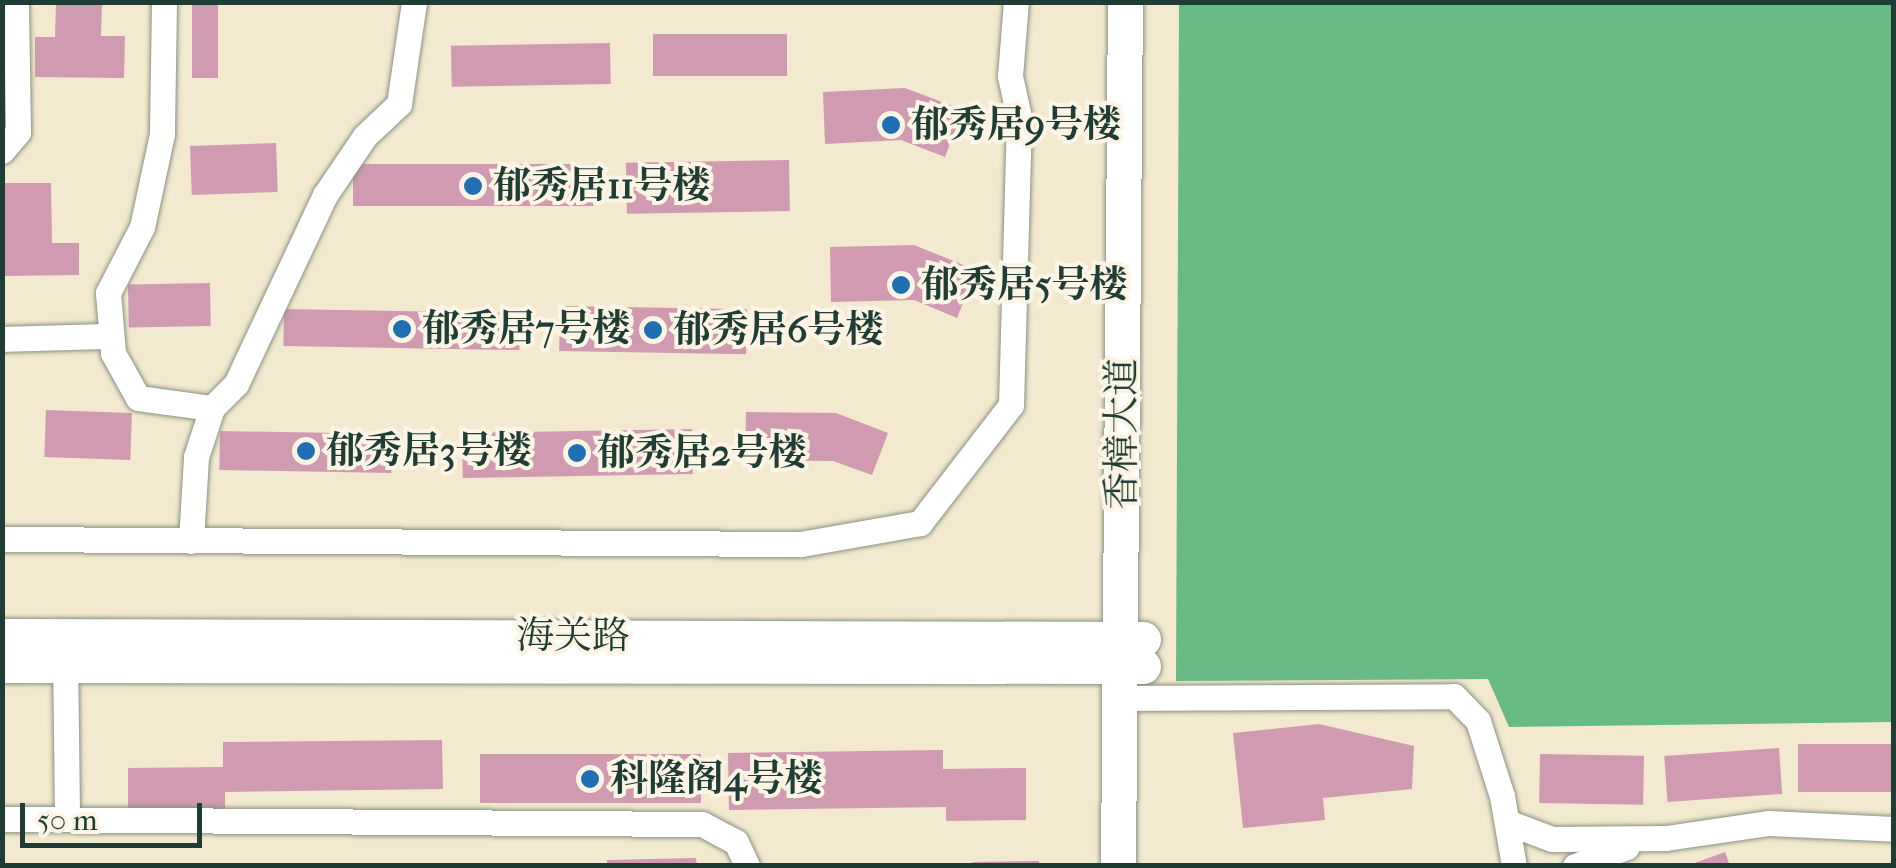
<!DOCTYPE html>
<html>
<head>
<meta charset="utf-8">
<style>
	body { margin:0 }
	#map { position:relative; width:1896px; height:868px; overflow:hidden; background:#f2e9ce; font-family:"IM FELL French Canon","Noto Serif SC",serif }
	div>[style] { position:absolute }
	[style*='--x'] { left:calc(var(--x)*1px); top:calc(var(--y)*1px); width:calc(var(--w)*1px); rotate:calc(var(--a)*1deg) }
	.forest>* { inset:0; background:#69bb86 }
	.building>* { inset:0; background:#d09ab0; transform-origin:0 0 }
	.roads { filter:drop-shadow(0 0 2px #889381) drop-shadow(0 0 2px #889381) }
	.street>* { height:25px; margin:-12.5px; padding:0 12.5px; transform-origin:12.5px; border-radius:12.5px; background:#fff }
	.secondary>* { height:35px; margin:-17.5px; padding:0 17.5px; transform-origin:17.5px; border-radius:17.5px; background:#fff }
	.dots>* { width:28px; height:28px; translate:-50% -50%; box-sizing:border-box; border:5px solid #fcf5e5; border-radius:50% }
	span { translate:-50% -50%; white-space:nowrap; text-align:center; line-height:1.15; -webkit-text-stroke:8px #fcf5e5; paint-order:stroke }
	.poi-label { font-size:38px; color:#1f3d34; font-weight:700 }
	.left { translate:0 -50%; text-align:left }
	.street-label { font-size:38px; color:#1f3d34 }
	.frame { position:absolute; inset:0; border:5px solid #1f3d34; pointer-events:none }
	.scale { position:absolute; left:20px; top:803px; width:182px; height:45px; box-sizing:border-box; border:5px solid #1f3d34; border-top:0; padding-left:12px; font-size:30px; line-height:35px; white-space:nowrap; color:#1f3d34; -webkit-text-stroke:8px #fcf5e5; paint-order:stroke }
</style>
</head>
<body>
<div id="map">
	<div class="forest">
		<i style="clip-path:polygon(1179px 3px,1893px 3px,1893px 722px,1509px 727px,1488px 679px,1176px 681px)"></i>
	</div>
	<div class="building">
		<i style="clip-path:polygon(56px 2px,102px 2px,101px 36px,125px 36px,124px 78px,35px 77px,35px 37px,55px 37px)"></i>
		<i style="left:192px;top:2px;width:26px;height:76px"></i>
		<i style="left:787px;top:34px;width:42px;height:134px;rotate:90deg"></i>
		<i style="left:610px;top:43px;width:41px;height:159px;rotate:89deg"></i>
		<i style="clip-path:polygon(905px 88px,963px 110px,945px 157px,901px 140px,825px 144px,823px 92px)"></i>
		<i style="left:276px;top:143px;width:49px;height:86px;rotate:88deg"></i>
		<i style="left:789px;top:160px;width:51px;height:163px;rotate:89deg"></i>
		<i style="left:594px;top:164px;width:42px;height:241px;rotate:90deg"></i>
		<i style="clip-path:polygon(4px 183px,51px 183px,52px 243px,79px 243px,79px 275px,2px 276px)"></i>
		<i style="clip-path:polygon(914px 245px,976px 270px,957px 318px,914px 300px,831px 302px,830px 247px)"></i>
		<i style="left:210px;top:283px;width:43px;height:82px;rotate:89deg"></i>
		<i style="left:560px;top:306px;width:187px;height:45px;rotate:1deg"></i>
		<i style="left:284px;top:309px;width:236px;height:37px;rotate:1deg"></i>
		<i style="left:46px;top:410px;width:86px;height:47px;rotate:2deg"></i>
		<i style="clip-path:polygon(746px 412px,836px 413px,888px 433px,872px 475px,833px 461px,745px 460px)"></i>
		<i style="left:692px;top:429px;width:45px;height:230px;rotate:89deg"></i>
		<i style="left:220px;top:431px;width:172px;height:39px;rotate:1deg"></i>
		<i style="clip-path:polygon(1319px 724px,1414px 746px,1412px 789px,1323px 798px,1325px 820px,1243px 828px,1233px 733px)"></i>
		<i style="clip-path:polygon(442px 740px,443px 789px,225px 792px,225px 813px,128px 815px,128px 768px,223px 767px,223px 742px)"></i>
		<i style="left:1894px;top:744px;width:48px;height:96px;rotate:90deg"></i>
		<i style="left:1779px;top:748px;width:46px;height:115px;rotate:86deg"></i>
		<i style="clip-path:polygon(943px 750px,943px 769px,1026px 768px,1026px 820px,946px 821px,946px 807px,729px 810px,728px 753px)"></i>
		<i style="left:701px;top:754px;width:49px;height:221px;rotate:90deg"></i>
		<i style="left:1540px;top:754px;width:104px;height:49px;rotate:1deg"></i>
		<i style="clip-path:polygon(1725px 852px,1730px 866px,1689px 866px,1689px 865px)"></i>
		<i style="clip-path:polygon(696px 858px,697px 866px,607px 866px,607px 860px)"></i>
		<i style="clip-path:polygon(1039px 861px,1039px 866px,973px 866px,972px 862px)"></i>
	</div>
	<div class="roads">
		<div class="street">
			<i style="--x:164;--y:2;--w:132;--a:90.9"></i>
			<i style="--x:162;--y:134;--w:95;--a:102.1"></i>
			<i style="--x:142;--y:227;--w:74;--a:117.3"></i>
			<i style="--x:108;--y:293;--w:60;--a:85.2"></i>
			<i style="--x:113;--y:353;--w:51;--a:60.9"></i>
			<i style="--x:138;--y:398;--w:75;--a:7.7"></i>
			<i style="--x:212;--y:408;--w:34;--a:-45"></i>
			<i style="--x:236;--y:384;--w:209;--a:-64.8"></i>
			<i style="--x:325;--y:195;--w:71;--a:-55.9"></i>
			<i style="--x:365;--y:136;--w:47;--a:-43.3"></i>
			<i style="--x:399;--y:104;--w:103;--a:-81.6"></i>
			<i style="--x:2;--y:151;--w:25;--a:-50"></i>
			<i style="--x:18;--y:132;--w:130;--a:-90.9"></i>
			<i style="--x:2;--y:339;--w:109;--a:-1.6"></i>
			<i style="--x:2;--y:539;--w:799;--a:0.36"></i>
			<i style="--x:801;--y:544;--w:121;--a:-10"></i>
			<i style="--x:920;--y:523;--w:149;--a:-52.4"></i>
			<i style="--x:1011;--y:405;--w:288;--a:-88.4"></i>
			<i style="--x:1019;--y:117;--w:42;--a:-102.4"></i>
			<i style="--x:1010;--y:76;--w:74;--a:-85.4"></i>
			<i style="--x:191;--y:541;--w:84;--a:-86.6"></i>
			<i style="--x:196;--y:457;--w:52;--a:-71.9"></i>
			<i style="--x:65;--y:650;--w:168;--a:89.3"></i>
			<i style="--x:1120;--y:698;--w:334;--a:-0.3"></i>
			<i style="--x:1454;--y:696;--w:35;--a:46"></i>
			<i style="--x:1478;--y:721;--w:79;--a:72.3"></i>
			<i style="--x:1502;--y:796;--w:71;--a:80.3"></i>
			<i style="--x:2;--y:819;--w:700;--a:0.41"></i>
			<i style="--x:702;--y:824;--w:38;--a:28"></i>
			<i style="--x:736;--y:842;--w:26;--a:65"></i>
			<i style="--x:1507;--y:822;--w:48;--a:20.7"></i>
			<i style="--x:1552;--y:839;--w:114;--a:-0.5"></i>
			<i style="--x:1666;--y:838;--w:104;--a:-8.3"></i>
			<i style="--x:1769;--y:823;--w:125;--a:2.7"></i>
			<i style="--x:1575;--y:866;--w:55;--a:-20.1"></i>
		</div>
		<div class="secondary">
			<i style="--x:2;--y:636;--w:1141;--a:0.15"></i>
			<i style="--x:2;--y:665;--w:1141;--a:0.05"></i>
			<i style="--x:1118;--y:866;--w:864;--a:-89.54"></i>
		</div>
	</div>
	<div class="dots">
		<i style="left:891px;top:125px;background:#1f6fb2"></i>
		<i style="left:473px;top:186px;background:#1f6fb2"></i>
		<i style="left:901px;top:285px;background:#1f6fb2"></i>
		<i style="left:402px;top:329px;background:#1f6fb2"></i>
		<i style="left:653px;top:330px;background:#1f6fb2"></i>
		<i style="left:306px;top:451px;background:#1f6fb2"></i>
		<i style="left:577px;top:453px;background:#1f6fb2"></i>
		<i style="left:590px;top:779px;background:#1f6fb2"></i>
	</div>
	<div class="poi-label">
		<span class="left" style="left:911px;top:125px">郁秀居9号楼</span>
		<span class="left" style="left:493px;top:186px">郁秀居11号楼</span>
		<span class="left" style="left:921px;top:285px">郁秀居5号楼</span>
		<span class="left" style="left:422px;top:329px">郁秀居7号楼</span>
		<span class="left" style="left:673px;top:330px">郁秀居6号楼</span>
		<span class="left" style="left:326px;top:451px">郁秀居3号楼</span>
		<span class="left" style="left:597px;top:453px">郁秀居2号楼</span>
		<span class="left" style="left:610px;top:779px">科隆阁4号楼</span>
	</div>
	<div class="street-label">
		<span style="left:1122px;top:434px;rotate:-90deg">香樟大道</span>
		<span style="left:573px;top:636px">海关路</span>
	</div>
	<div class="frame"></div>
	<div class="scale">50 m</div>
</div>
</body>
</html>
